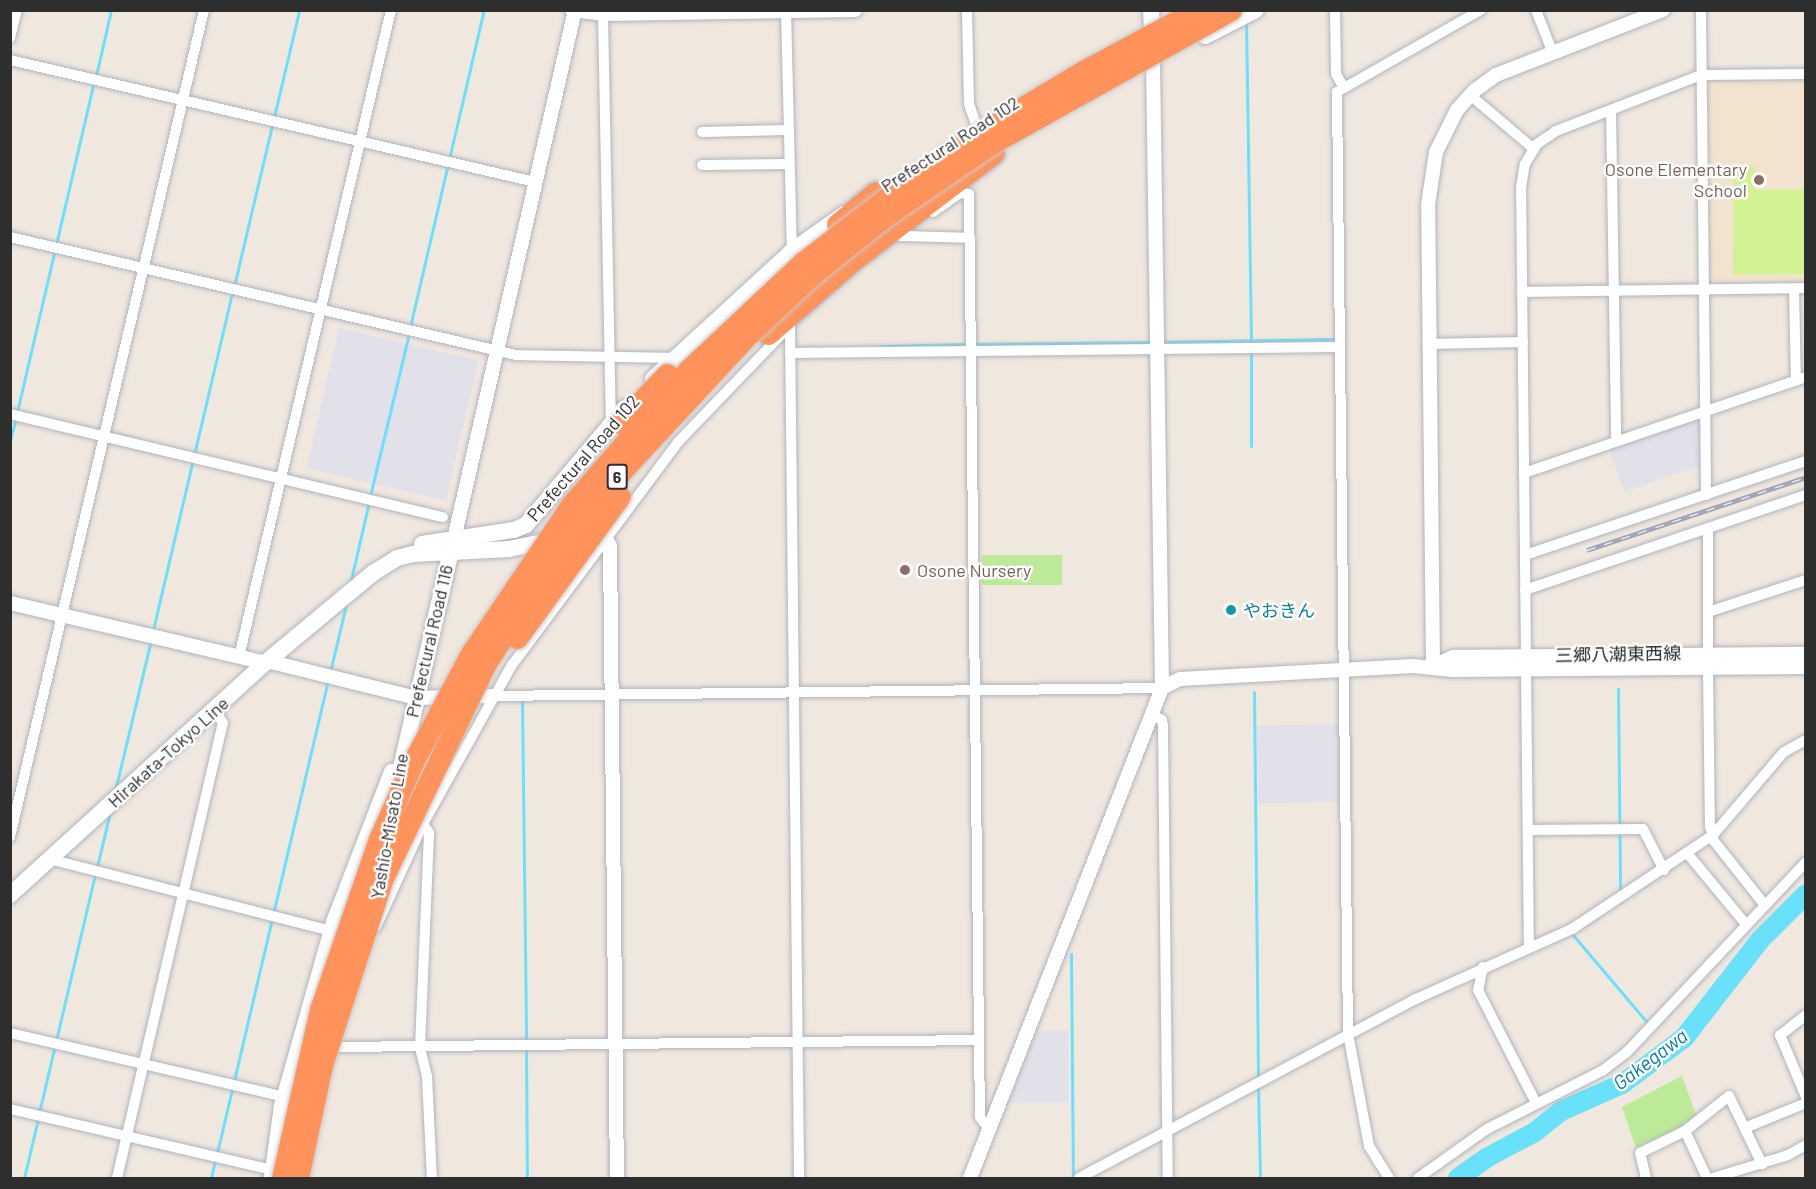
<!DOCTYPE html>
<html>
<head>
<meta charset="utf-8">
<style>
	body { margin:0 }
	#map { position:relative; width:1816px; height:1189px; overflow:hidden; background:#f0e7df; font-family:Barlow,"Noto Sans JP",sans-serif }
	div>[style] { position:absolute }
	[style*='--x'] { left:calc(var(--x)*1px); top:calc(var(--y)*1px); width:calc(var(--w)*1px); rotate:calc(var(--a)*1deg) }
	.industrial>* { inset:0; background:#e2e0e8; transform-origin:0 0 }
	.education>* { inset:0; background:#f2e3ce; transform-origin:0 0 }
	.green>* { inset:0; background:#bcea98; transform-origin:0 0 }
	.pitch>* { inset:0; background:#d3f293 }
	.stream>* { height:3px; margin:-1.5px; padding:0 1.5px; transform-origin:1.5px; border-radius:1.5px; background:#6ae1fa }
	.river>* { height:20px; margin:-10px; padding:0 10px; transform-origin:10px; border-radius:10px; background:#6ae1fa }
	.roads { filter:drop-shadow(0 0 2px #afb4be) drop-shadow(0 0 2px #afb4be) }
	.minor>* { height:10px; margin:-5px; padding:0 5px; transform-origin:5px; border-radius:5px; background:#fff }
	.tertiary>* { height:14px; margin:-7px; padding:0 7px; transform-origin:7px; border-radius:7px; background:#fff }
	.secondary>* { height:16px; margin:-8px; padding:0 8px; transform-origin:8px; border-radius:8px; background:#fff }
	.motorway>* { height:21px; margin:-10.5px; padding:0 10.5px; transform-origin:10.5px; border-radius:10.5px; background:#ff935b }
	.rail>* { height:5px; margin-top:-2.5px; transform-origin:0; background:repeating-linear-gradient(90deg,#fff 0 9px,#a1a7b9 0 18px); box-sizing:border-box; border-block:2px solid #a1a7b9 }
	.bridges { filter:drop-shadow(0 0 2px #c9c9c9) drop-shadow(0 0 2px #c9c9c9) }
	.motorway-bridge>* { height:21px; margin:-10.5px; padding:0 10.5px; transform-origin:10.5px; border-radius:10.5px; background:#ff935b }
	.dots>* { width:16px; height:16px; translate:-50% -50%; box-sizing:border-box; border:3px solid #fff; border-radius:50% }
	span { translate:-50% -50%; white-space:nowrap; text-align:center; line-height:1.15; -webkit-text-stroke:5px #fff; paint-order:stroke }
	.shield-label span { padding:2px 4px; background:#fff; border:2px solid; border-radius:4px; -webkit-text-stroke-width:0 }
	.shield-label { font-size:16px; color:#2e2e2e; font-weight:700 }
	.street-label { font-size:18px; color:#2e2e2e }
	.education-label { font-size:18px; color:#785e54 }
	.right { translate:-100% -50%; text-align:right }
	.left { translate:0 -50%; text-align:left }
	.culture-label { font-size:18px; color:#0d838f }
	.water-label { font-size:20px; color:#027da6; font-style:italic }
	.frame { position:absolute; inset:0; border:12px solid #2e2e2e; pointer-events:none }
</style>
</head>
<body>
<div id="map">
	<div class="industrial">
		<i style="left:339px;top:328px;width:143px;height:144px;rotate:13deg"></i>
		<i style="clip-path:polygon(1696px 419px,1701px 421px,1702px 465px,1624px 492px,1609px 449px)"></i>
		<i style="left:1339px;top:724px;width:78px;height:82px;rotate:89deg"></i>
		<i style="clip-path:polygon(1036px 1031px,1068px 1031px,1068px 1103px,1007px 1103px)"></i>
	</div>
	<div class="education">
		<i style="left:1709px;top:80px;width:96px;height:201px"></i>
	</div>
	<div class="green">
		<i style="left:982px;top:555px;width:80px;height:30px"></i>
		<i style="clip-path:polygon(1682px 1076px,1696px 1115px,1678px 1128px,1636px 1148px,1622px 1107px)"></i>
	</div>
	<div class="pitch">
		<i style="clip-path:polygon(1754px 165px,1755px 190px,1805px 189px,1805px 274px,1733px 275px,1734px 166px)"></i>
	</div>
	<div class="stream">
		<i style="--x:1246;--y:21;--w:321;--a:89.1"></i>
		<i style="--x:96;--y:76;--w:68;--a:-77.2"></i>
		<i style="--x:234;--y:286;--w:284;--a:-76.7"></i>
		<i style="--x:410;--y:327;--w:326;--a:-76.9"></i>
		<i style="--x:1160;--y:342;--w:173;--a:-1"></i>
		<i style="--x:974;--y:344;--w:180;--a:-0.6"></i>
		<i style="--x:882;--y:346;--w:86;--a:-1.3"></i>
		<i style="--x:1251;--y:351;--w:95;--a:90"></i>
		<i style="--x:17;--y:412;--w:339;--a:-76.9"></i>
		<i style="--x:10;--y:440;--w:23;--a:-75"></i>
		<i style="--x:370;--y:496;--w:168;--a:-76.5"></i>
		<i style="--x:350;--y:584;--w:84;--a:-77"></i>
		<i style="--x:152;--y:634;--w:350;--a:-76.8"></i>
		<i style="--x:330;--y:672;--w:69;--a:-76.6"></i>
		<i style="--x:1618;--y:689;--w:204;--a:89.4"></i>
		<i style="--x:1254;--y:692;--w:389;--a:89.4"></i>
		<i style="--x:522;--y:702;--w:340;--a:89.3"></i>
		<i style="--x:115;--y:791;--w:155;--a:-76.6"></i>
		<i style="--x:97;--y:867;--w:57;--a:-76.7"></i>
		<i style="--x:1573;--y:935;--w:113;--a:49.7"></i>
		<i style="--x:1071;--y:954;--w:224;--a:89.5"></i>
		<i style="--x:526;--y:1048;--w:130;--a:89.6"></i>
		<i style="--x:1258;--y:1087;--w:91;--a:88.7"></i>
		<i style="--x:39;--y:1113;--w:245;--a:-76.8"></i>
		<i style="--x:217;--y:1153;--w:485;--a:-76.8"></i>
		<i style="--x:24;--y:1178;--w:61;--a:-76.7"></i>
		<i style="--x:211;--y:1178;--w:18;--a:-77"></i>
	</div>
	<div class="river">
		<i style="--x:1458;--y:1178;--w:37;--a:-35"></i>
		<i style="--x:1488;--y:1157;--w:53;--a:-28"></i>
		<i style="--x:1535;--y:1132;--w:33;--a:-39"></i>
		<i style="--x:1561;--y:1111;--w:67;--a:-23.9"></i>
		<i style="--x:1622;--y:1084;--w:77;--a:-36.6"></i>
		<i style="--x:1684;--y:1038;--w:124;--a:-52.2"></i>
		<i style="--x:1760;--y:940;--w:65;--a:-45"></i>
	</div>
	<div class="roads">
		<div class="minor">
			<i style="--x:786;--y:10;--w:241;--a:88.6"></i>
			<i style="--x:967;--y:10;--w:94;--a:88.8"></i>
			<i style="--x:969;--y:104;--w:21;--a:71"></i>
			<i style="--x:1335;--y:10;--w:64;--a:89.1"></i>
			<i style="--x:1336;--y:74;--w:16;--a:60"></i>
			<i style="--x:1536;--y:10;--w:44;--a:68.7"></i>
			<i style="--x:1701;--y:10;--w:485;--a:89.4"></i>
			<i style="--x:603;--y:14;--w:409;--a:88.9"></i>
			<i style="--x:10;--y:38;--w:29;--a:-76"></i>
			<i style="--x:10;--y:60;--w:539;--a:13.08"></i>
			<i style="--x:1470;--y:95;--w:84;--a:40.2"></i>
			<i style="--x:1611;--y:110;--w:331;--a:89.1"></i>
			<i style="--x:702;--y:132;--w:85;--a:-1.3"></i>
			<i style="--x:702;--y:165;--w:86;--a:-0.7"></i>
			<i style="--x:933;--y:212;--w:33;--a:-35"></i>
			<i style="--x:960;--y:193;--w:9;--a:6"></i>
			<i style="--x:969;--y:194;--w:923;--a:89.32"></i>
			<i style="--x:980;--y:1117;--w:15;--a:53"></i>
			<i style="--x:900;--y:236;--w:70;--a:1.6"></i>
			<i style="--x:10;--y:237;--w:520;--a:13.13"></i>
			<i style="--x:516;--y:355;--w:156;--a:1.1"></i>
			<i style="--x:1794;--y:289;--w:92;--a:88.8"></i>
			<i style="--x:1522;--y:292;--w:284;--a:-0.8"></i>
			<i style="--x:790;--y:326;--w:852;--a:89.39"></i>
			<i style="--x:1430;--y:344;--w:93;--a:-1.2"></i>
			<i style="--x:790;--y:353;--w:550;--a:-0.63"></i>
			<i style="--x:10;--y:414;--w:445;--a:13.4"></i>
			<i style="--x:1524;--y:473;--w:298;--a:-18.8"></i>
			<i style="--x:1525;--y:555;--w:296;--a:-18.5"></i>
			<i style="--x:1525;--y:590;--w:297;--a:-18.7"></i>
			<i style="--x:1708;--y:612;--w:103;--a:-18.1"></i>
			<i style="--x:1708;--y:654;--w:126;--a:-90"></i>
			<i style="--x:1526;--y:656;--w:468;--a:-90.6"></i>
			<i style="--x:1521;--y:188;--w:24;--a:-81"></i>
			<i style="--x:1525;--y:164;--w:23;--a:-59"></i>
			<i style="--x:1537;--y:144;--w:23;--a:-34"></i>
			<i style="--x:1556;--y:131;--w:155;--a:-21.1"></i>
			<i style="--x:1701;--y:75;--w:105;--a:-0.5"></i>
			<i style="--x:239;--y:657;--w:665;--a:-76.78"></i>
			<i style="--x:1708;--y:668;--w:158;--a:89.3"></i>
			<i style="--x:1710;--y:826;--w:16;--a:75"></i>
			<i style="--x:1714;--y:841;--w:80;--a:51.6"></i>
			<i style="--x:1526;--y:670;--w:276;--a:89.4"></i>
			<i style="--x:492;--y:696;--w:670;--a:-0.68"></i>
			<i style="--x:1153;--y:715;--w:10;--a:29"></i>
			<i style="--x:1162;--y:720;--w:6;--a:81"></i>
			<i style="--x:1163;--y:726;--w:452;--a:89.4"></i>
			<i style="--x:423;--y:824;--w:11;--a:56"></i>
			<i style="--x:429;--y:833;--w:215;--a:92.4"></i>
			<i style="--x:420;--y:1048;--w:30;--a:76"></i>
			<i style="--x:427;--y:1077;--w:101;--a:87.2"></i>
			<i style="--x:1529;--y:830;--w:114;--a:-0.5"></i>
			<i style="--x:1643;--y:829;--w:46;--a:62.9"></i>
			<i style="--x:10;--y:837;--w:849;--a:-76.8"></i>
			<i style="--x:1687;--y:853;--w:91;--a:50.4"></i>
			<i style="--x:49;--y:859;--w:292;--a:14.3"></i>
			<i style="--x:376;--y:927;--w:113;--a:-65.5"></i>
			<i style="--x:423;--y:824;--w:182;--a:-60.8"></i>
			<i style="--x:512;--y:665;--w:278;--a:-53.3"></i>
			<i style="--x:678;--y:442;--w:149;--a:-46.1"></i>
			<i style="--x:1483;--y:967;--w:24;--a:102"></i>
			<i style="--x:1478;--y:990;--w:127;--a:62.8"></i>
			<i style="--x:1806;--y:1015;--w:33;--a:142"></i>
			<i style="--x:1780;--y:1035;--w:67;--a:67.2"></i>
			<i style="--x:10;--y:1033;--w:282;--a:13.1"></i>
			<i style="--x:336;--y:1047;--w:643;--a:-0.62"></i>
			<i style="--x:10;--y:1109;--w:270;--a:13.1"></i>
			<i style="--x:1747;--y:1127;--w:64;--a:-22.1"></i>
			<i style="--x:1685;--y:1131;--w:52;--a:64.9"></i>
			<i style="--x:117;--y:1178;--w:467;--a:-76.9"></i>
			<i style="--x:223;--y:723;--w:14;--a:-124"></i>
			<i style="--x:1079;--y:1178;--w:382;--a:-28"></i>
			<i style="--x:1416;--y:999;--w:171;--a:-24.2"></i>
			<i style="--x:1572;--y:929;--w:169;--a:-33.7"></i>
			<i style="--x:1713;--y:835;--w:109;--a:-49.5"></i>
			<i style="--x:1784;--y:752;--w:25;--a:-29"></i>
			<i style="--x:1389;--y:1178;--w:38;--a:-122"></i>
			<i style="--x:1369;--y:1146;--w:114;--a:-100.6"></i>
			<i style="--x:1348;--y:1034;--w:942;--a:-90.67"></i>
			<i style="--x:1337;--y:92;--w:166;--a:-29.7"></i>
			<i style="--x:1418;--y:1178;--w:85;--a:-35.4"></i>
			<i style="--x:1487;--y:1129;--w:129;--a:-26.8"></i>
			<i style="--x:1602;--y:1071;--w:31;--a:-37"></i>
			<i style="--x:1627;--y:1052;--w:261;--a:-46.7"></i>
			<i style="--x:1646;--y:1178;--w:26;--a:-103"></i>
			<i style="--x:1640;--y:1153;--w:50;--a:-26.1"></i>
			<i style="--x:1685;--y:1131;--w:56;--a:-38.5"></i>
			<i style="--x:1729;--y:1096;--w:76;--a:64.1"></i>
			<i style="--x:1713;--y:1178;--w:78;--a:-17"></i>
			<i style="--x:1788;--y:1155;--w:21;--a:-29"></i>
		</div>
		<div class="tertiary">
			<i style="--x:572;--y:10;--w:31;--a:7"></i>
			<i style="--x:603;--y:14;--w:252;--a:-0.9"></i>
			<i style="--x:605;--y:537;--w:10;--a:61"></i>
			<i style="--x:610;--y:546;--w:632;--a:89.37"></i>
			<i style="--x:454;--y:539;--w:543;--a:-77.12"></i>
			<i style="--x:10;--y:603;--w:262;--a:13.2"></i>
			<i style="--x:267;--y:661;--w:154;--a:13.9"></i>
			<i style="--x:416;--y:698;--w:76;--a:-1.5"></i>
			<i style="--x:1433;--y:666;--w:461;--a:-90.6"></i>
			<i style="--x:1428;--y:205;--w:54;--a:-81.4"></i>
			<i style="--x:1436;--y:152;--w:47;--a:-63.4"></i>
			<i style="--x:1457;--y:110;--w:25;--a:-48"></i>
			<i style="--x:1474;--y:91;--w:27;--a:-36"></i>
			<i style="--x:1496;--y:75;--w:179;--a:-21.3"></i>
			<i style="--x:1433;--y:666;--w:22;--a:-24"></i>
			<i style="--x:1453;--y:657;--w:353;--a:-0.5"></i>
			<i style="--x:1162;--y:688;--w:20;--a:-27"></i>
			<i style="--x:1180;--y:679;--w:233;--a:-3.2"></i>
			<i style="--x:1413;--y:666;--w:40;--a:5.7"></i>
			<i style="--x:1453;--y:670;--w:353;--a:-0.5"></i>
			<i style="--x:970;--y:1178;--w:526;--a:-68.6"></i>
			<i style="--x:1162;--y:688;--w:627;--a:-90.82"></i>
		</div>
		<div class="secondary">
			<i style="--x:1151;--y:10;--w:33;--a:87"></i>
			<i style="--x:1205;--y:36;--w:57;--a:-27"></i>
			<i style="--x:653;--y:379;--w:189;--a:-42.6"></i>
			<i style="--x:792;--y:251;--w:64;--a:-35.4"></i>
			<i style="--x:422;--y:544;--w:93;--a:-8.7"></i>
			<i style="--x:514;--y:530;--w:13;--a:-23"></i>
			<i style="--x:526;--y:525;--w:153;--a:-49.8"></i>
			<i style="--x:396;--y:789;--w:253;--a:-77"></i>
			<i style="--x:10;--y:895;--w:345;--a:-42.3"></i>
			<i style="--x:265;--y:663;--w:141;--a:-39.8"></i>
			<i style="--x:373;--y:573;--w:28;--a:-32"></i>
			<i style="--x:397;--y:558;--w:16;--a:-14"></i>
			<i style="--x:413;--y:554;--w:96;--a:-3"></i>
			<i style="--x:509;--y:549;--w:45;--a:-11.6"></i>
			<i style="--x:272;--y:1178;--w:73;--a:-82.1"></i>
			<i style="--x:282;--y:1106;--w:191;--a:-74.2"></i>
			<i style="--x:334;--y:922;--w:161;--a:-68.9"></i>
		</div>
		<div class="motorway">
			<i style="--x:837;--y:224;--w:50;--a:-39.4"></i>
			<i style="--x:768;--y:334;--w:111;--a:-41"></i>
			<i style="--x:852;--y:261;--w:178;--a:-37.3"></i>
		</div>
	</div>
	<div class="rail">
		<i style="--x:1587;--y:550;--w:231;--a:-18.4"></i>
	</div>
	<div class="bridges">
		<div class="motorway-bridge">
			<i style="--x:620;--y:423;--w:68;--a:-46.2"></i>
			<i style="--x:517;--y:638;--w:175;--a:-54"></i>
			<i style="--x:282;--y:1178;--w:172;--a:-77.3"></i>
			<i style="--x:320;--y:1010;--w:181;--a:-71"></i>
			<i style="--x:379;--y:839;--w:86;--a:-66.1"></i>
			<i style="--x:414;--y:760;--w:119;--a:-61.9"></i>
			<i style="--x:470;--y:655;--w:181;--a:-56"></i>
			<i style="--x:571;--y:505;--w:179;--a:-49.1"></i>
			<i style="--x:688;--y:370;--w:158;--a:-43.2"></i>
			<i style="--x:803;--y:262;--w:128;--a:-37.4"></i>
			<i style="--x:905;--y:184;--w:98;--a:-34.2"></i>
			<i style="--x:986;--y:129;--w:115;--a:-30.8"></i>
			<i style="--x:1085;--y:70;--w:127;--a:-28.2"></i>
			<i style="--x:298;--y:1178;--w:116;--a:-78"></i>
			<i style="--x:322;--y:1065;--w:194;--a:-72"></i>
			<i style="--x:382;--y:880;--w:241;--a:-64.4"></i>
			<i style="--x:486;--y:663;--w:116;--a:-56.6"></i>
			<i style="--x:550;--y:566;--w:118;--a:-52.9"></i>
			<i style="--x:621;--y:472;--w:187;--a:-47.2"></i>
			<i style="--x:748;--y:335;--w:89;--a:-43.2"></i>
			<i style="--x:813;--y:274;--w:90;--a:-38.7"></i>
			<i style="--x:883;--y:218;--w:131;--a:-34.4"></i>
			<i style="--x:991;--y:144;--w:275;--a:-29.2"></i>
		</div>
	</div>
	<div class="dots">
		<i style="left:1759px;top:180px;background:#8d6e63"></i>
		<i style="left:905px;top:570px;background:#8d6e63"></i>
		<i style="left:1231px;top:610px;background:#0f9aa8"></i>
	</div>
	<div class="shield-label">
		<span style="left:617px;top:477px">6</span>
	</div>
	<div class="street-label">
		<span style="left:950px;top:144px;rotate:-33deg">Prefectural Road 102</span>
		<span style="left:583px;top:458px;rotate:-49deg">Prefectural Road 102</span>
		<span style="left:429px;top:641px;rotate:-77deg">Prefectural Road 116</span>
		<span style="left:1618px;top:654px;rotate:-1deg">三郷八潮東西線</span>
		<span style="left:168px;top:752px;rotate:-42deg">Hirakata-Tokyo Line</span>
		<span style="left:389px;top:826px;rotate:-80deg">Yashio-Misato Line</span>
	</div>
	<div class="education-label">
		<span class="right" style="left:1747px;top:180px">Osone Elementary<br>School</span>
		<span class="left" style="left:917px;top:570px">Osone Nursery</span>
	</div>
	<div class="culture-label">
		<span class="left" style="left:1243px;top:610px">やおきん</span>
	</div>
	<div class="water-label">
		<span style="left:1650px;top:1059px;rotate:-37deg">Gakegawa</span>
	</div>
	<div class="frame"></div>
</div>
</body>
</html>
